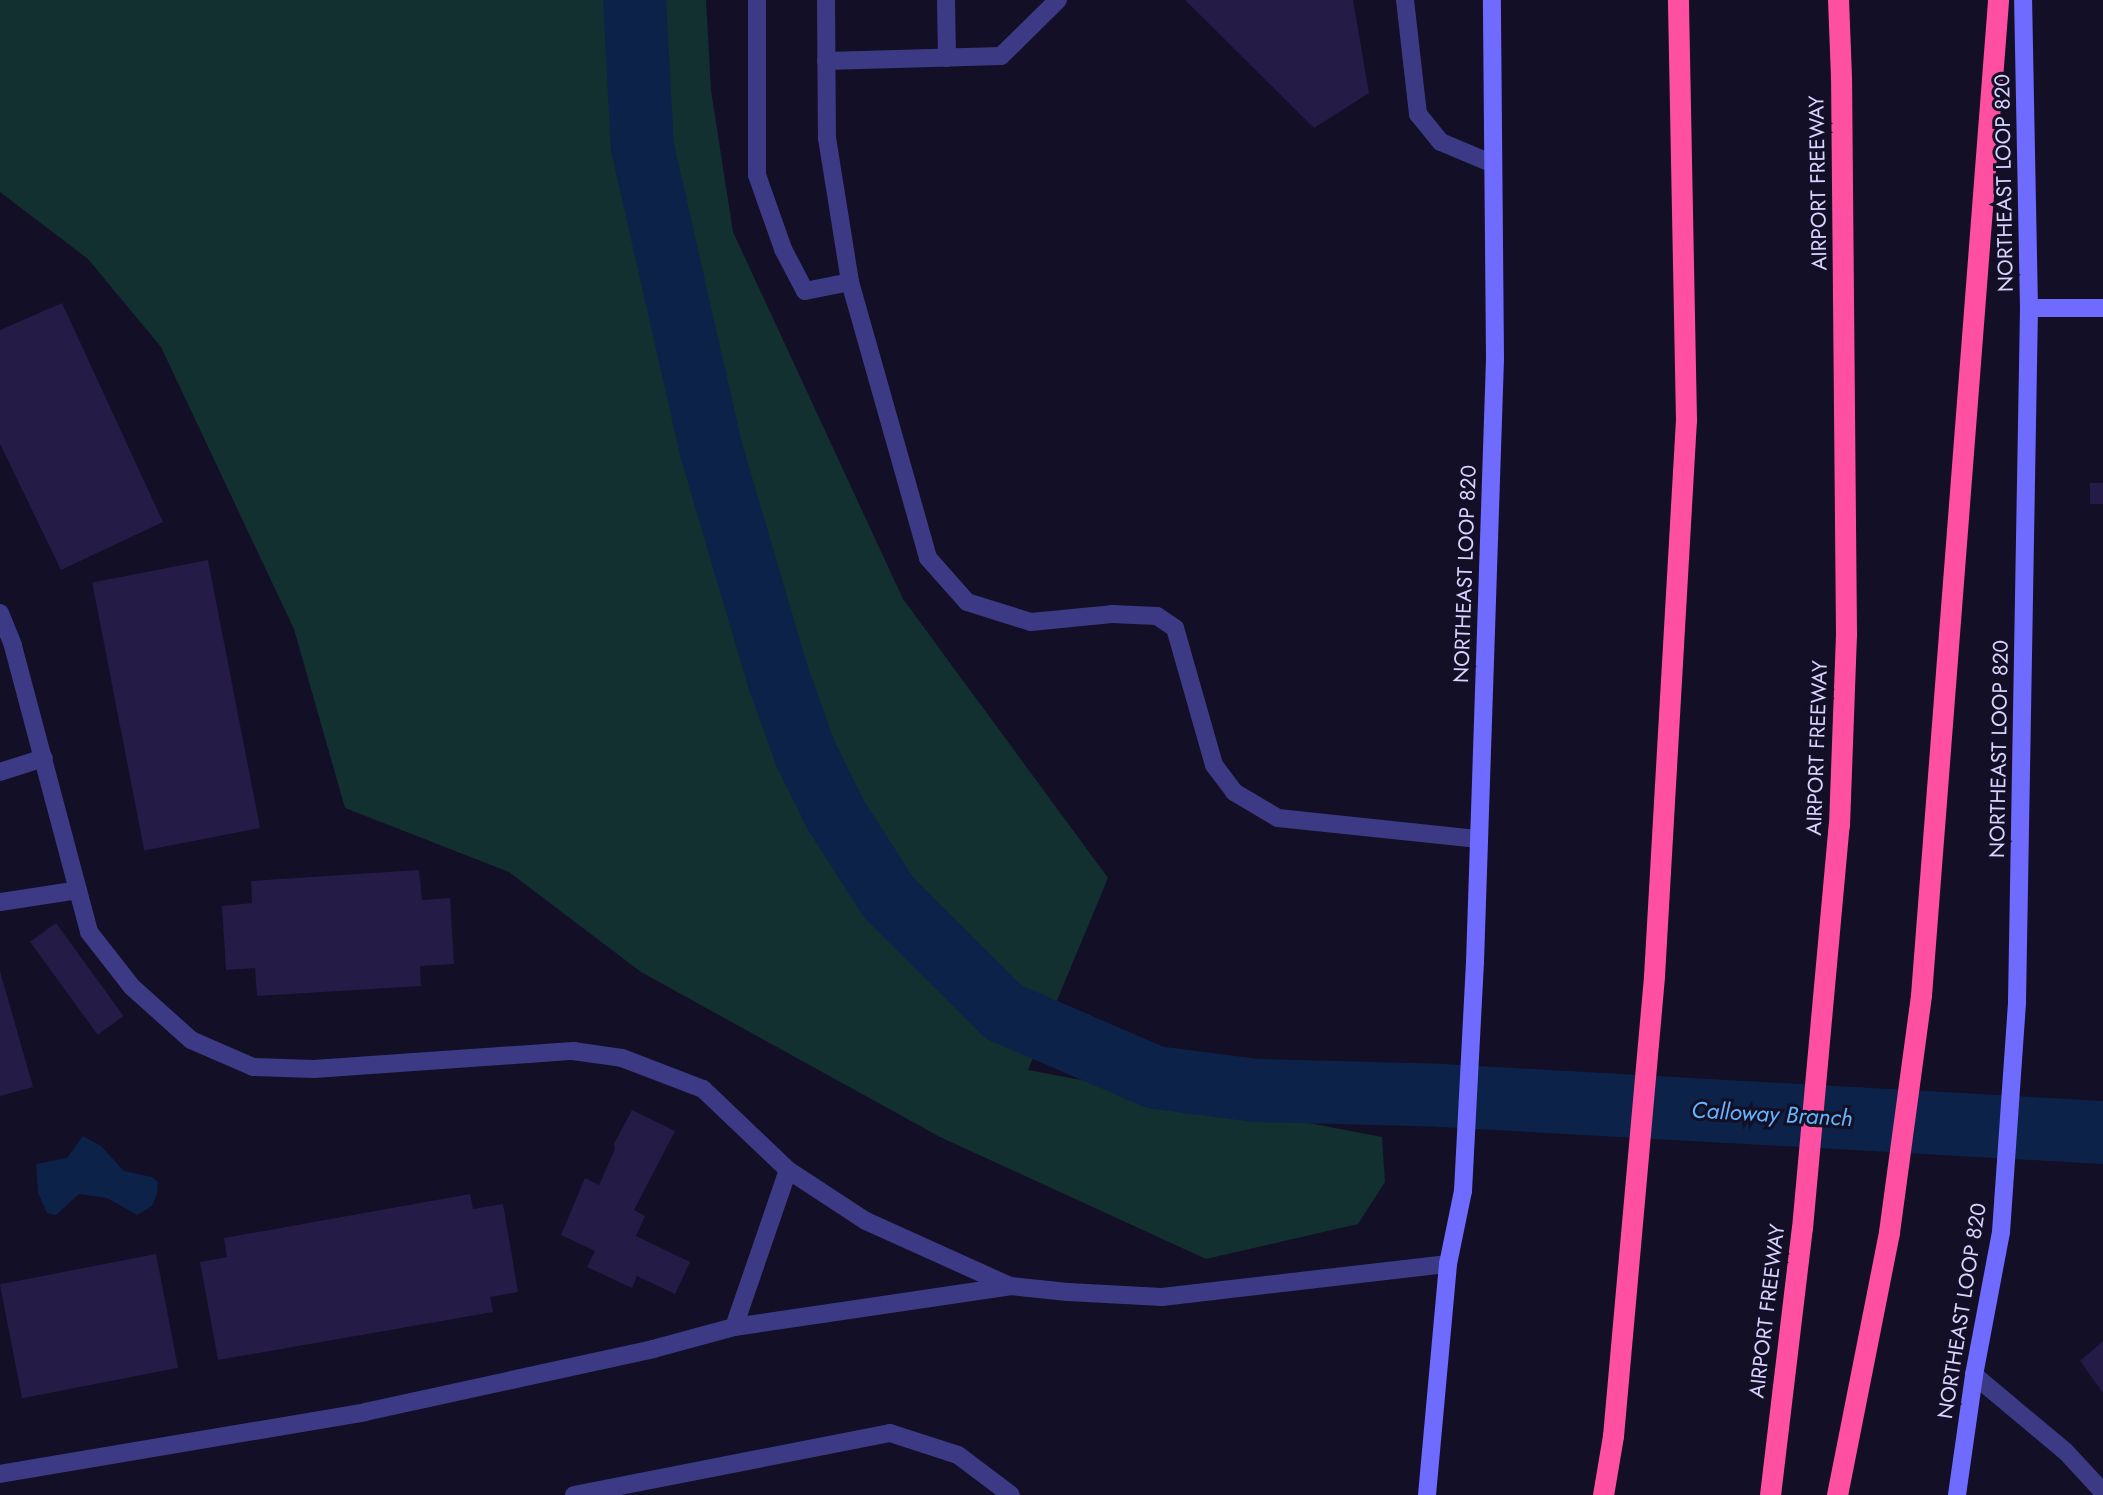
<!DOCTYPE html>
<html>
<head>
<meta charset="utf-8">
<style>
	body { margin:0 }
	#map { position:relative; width:2103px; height:1495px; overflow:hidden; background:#130f26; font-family:Jost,sans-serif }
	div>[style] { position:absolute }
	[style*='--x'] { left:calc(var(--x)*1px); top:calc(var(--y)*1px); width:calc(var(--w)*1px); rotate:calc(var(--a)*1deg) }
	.green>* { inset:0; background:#12302f }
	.water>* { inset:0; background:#0c2248 }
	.river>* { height:63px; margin:-31.5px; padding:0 31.5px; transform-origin:31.5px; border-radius:31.5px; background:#0c2248 }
	.building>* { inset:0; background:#241b47; transform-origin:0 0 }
	.lane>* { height:18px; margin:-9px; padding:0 9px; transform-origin:9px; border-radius:9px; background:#3d3a85 }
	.street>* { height:18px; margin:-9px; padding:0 9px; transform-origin:9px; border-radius:9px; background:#3d3a85 }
	.secondary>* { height:18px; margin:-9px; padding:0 9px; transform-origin:9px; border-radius:9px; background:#6f6bff }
	.highway>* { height:21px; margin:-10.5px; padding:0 10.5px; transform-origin:10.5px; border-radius:10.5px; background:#ff4fa3 }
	span { translate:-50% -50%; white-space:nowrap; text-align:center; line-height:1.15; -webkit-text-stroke:6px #130f26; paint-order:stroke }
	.street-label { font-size:21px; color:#d9d4ff }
	.water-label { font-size:23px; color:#62b6ff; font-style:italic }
</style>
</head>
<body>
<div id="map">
	<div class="green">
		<i style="clip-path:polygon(0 0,706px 0,711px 90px,733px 232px,903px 599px,1108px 878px,1028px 1070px,1382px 1137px,1385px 1182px,1358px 1224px,1206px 1259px,940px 1137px,641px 972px,509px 872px,345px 808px,294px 629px,161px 347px,88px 259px,0 192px)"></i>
	</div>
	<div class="water">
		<i style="clip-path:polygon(83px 1136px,101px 1146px,124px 1171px,152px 1177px,158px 1182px,157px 1194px,152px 1206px,137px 1215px,107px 1198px,79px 1194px,56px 1215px,47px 1213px,38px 1193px,36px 1164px,67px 1158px)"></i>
	</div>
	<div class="river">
		<i style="--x:634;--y:0;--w:147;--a:86.9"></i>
		<i style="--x:642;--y:147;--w:315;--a:77.2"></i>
		<i style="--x:712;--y:454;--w:237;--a:73.6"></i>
		<i style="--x:779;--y:681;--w:77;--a:70.1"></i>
		<i style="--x:805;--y:753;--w:68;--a:63.8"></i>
		<i style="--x:835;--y:814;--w:98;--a:57.4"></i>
		<i style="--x:888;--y:897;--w:163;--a:44.8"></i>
		<i style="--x:1004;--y:1012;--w:164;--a:23.3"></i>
		<i style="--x:1155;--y:1077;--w:102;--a:7.3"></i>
		<i style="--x:1256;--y:1090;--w:185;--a:1.5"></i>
		<i style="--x:1441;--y:1095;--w:663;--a:3.2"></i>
	</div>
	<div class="building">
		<i style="clip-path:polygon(1185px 0,1353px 0,1369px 93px,1314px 128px)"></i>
		<i style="clip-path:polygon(62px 303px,163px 522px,61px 570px,0 444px,0 330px)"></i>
		<i style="left:2090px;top:483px;width:13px;height:21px"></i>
		<i style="left:208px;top:560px;width:273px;height:118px;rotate:79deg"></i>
		<i style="clip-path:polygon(419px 870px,422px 900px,450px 898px,454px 964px,420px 966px,421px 986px,257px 996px,255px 968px,226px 970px,222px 906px,252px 903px,251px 881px)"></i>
		<i style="left:56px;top:923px;width:115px;height:32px;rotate:54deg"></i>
		<i style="clip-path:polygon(0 971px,33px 1087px,0 1096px)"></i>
		<i style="clip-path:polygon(632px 1110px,675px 1131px,634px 1210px,645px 1216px,636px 1236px,690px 1262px,675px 1294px,637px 1276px,632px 1288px,587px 1267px,595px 1251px,561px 1235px,585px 1178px,599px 1185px,615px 1149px,614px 1144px)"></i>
		<i style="clip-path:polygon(470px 1194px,473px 1209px,503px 1204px,518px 1292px,490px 1297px,493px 1312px,218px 1360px,200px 1262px,227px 1257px,224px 1238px)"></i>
		<i style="left:156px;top:1254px;width:116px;height:159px;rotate:79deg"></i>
		<i style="clip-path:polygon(2103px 1341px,2103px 1393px,2080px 1361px)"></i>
	</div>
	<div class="lane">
		<i style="--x:757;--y:0;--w:175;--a:90"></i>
		<i style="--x:757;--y:175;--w:78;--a:70.6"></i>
		<i style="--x:783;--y:249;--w:47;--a:62.4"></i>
		<i style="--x:805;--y:291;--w:46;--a:-11.3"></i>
		<i style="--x:826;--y:0;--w:138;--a:89.6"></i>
		<i style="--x:827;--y:138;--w:146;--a:80.9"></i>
		<i style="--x:850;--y:282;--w:287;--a:74.2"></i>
		<i style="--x:928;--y:558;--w:59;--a:48.4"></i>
		<i style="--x:967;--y:602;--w:67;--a:17.4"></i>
		<i style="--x:1031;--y:622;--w:81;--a:-5.6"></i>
		<i style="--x:1112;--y:614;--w:45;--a:2.5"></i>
		<i style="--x:1157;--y:616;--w:22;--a:34"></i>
		<i style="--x:1175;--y:628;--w:142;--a:74.1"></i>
		<i style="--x:1214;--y:765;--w:34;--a:53"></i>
		<i style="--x:1234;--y:792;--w:51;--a:30.6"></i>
		<i style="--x:1278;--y:818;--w:202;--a:6"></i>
		<i style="--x:946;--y:0;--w:58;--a:89"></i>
		<i style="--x:1405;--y:0;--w:115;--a:83.5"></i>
		<i style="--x:1418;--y:114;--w:36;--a:51"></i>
		<i style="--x:1441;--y:142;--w:56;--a:22.9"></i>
		<i style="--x:826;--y:61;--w:175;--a:-1.6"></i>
		<i style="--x:1001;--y:56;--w:80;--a:-44.5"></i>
		<i style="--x:0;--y:613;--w:35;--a:68"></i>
		<i style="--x:13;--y:646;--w:296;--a:75.1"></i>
		<i style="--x:89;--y:932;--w:70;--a:52"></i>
		<i style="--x:132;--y:987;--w:79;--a:41.9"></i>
		<i style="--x:191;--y:1040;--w:68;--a:23.5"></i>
		<i style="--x:253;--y:1067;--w:61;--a:1.9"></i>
		<i style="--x:314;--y:1069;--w:260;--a:-4"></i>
		<i style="--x:573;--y:1051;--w:49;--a:8.1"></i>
		<i style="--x:622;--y:1058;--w:87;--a:20.9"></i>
		<i style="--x:703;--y:1089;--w:117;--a:43.6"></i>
		<i style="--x:788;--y:1170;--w:93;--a:33.2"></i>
		<i style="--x:866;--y:1221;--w:158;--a:24.3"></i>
		<i style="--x:1010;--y:1286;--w:58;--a:5.9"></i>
		<i style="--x:1068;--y:1292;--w:94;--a:3"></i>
		<i style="--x:1162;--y:1297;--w:288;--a:-6.6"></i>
		<i style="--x:0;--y:772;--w:46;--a:-17.7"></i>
		<i style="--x:0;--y:902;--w:79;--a:-8.7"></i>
		<i style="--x:734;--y:1327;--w:166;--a:-71"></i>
		<i style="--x:0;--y:1474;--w:370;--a:-9.6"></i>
		<i style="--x:365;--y:1412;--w:295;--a:-12.3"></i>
		<i style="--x:653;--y:1349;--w:84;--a:-15.2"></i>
		<i style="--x:734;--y:1327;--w:279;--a:-8.4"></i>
		<i style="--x:574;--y:1495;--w:322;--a:-11.1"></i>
		<i style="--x:890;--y:1433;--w:71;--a:17.9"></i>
		<i style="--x:958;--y:1455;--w:66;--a:37"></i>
	</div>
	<div class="street">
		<i style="--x:1974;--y:1375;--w:120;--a:39.9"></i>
		<i style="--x:2066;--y:1452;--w:54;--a:47.2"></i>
	</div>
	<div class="secondary">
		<i style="--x:2029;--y:308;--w:74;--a:0"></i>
		<i style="--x:1427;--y:1495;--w:232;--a:-84.8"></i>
		<i style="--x:1448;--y:1264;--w:75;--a:-78.4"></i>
		<i style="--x:1463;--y:1191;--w:229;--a:-87"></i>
		<i style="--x:1475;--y:962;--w:604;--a:-88.1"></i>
		<i style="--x:1495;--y:358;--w:358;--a:-90.5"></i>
		<i style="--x:1957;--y:1495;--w:121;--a:-81.9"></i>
		<i style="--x:1974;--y:1375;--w:146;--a:-79.3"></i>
		<i style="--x:2001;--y:1232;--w:231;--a:-86"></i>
		<i style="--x:2017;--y:1002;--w:694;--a:-89.01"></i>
		<i style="--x:2029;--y:308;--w:308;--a:-91.1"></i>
	</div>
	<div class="highway">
		<i style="--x:1603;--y:1495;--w:60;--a:-80.4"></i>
		<i style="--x:1613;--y:1436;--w:462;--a:-84.9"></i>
		<i style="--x:1654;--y:976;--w:557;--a:-86.71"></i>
		<i style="--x:1686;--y:420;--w:420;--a:-91.1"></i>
		<i style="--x:1770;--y:1495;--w:269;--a:-83.2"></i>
		<i style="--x:1802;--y:1228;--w:405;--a:-84.8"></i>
		<i style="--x:1839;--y:825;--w:191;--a:-87.9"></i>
		<i style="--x:1846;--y:634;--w:557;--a:-90.51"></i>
		<i style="--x:1841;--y:77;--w:77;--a:-92.2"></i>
		<i style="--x:1837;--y:1495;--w:268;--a:-78.8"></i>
		<i style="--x:1889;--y:1232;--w:239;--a:-82.3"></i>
		<i style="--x:1921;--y:995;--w:998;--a:-85.57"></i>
	</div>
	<div class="street-label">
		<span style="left:1818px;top:183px;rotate:-91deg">AIRPORT FREEWAY</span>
		<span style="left:2004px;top:183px;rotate:-91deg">NORTHEAST LOOP 820</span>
		<span style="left:1465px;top:574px;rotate:-88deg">NORTHEAST LOOP 820</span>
		<span style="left:1817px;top:748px;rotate:-88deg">AIRPORT FREEWAY</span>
		<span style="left:1999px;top:749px;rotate:-89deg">NORTHEAST LOOP 820</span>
		<span style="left:1767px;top:1311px;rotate:-83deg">AIRPORT FREEWAY</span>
		<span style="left:1962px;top:1311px;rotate:-81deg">NORTHEAST LOOP 820</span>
	</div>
	<div class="water-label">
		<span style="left:1772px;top:1114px;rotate:3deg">Calloway Branch</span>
	</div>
</div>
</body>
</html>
